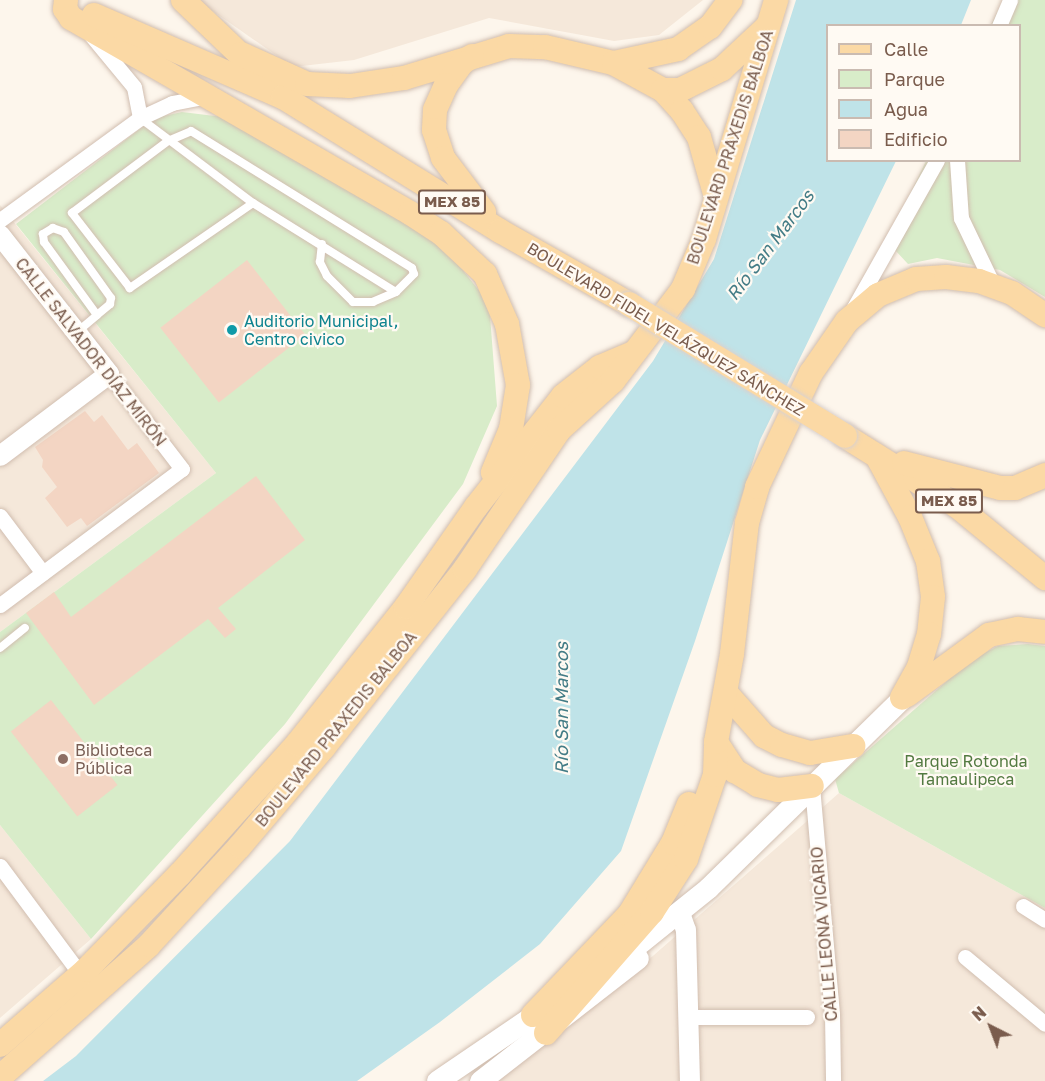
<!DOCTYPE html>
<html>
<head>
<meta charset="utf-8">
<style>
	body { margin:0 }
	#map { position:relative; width:1045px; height:1081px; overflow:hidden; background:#fdf6ec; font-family:"Golos Text",sans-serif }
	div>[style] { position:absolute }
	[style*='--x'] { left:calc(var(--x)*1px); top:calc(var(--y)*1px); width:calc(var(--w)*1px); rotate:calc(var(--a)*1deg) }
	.residential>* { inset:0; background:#f5e8da }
	.green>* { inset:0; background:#d8ecc9 }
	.water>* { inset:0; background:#bfe3e8 }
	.building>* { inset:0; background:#f3d5c3; transform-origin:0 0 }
	.roads { filter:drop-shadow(0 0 2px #d1beb0) drop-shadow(0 0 2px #d1beb0) }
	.service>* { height:8px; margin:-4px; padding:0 4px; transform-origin:4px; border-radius:4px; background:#fff }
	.minor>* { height:15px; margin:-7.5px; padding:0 7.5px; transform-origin:7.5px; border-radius:7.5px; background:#fff }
	.tertiary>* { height:20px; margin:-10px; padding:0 10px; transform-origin:10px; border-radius:10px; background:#fff }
	.secondary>* { height:21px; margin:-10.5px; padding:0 10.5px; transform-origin:10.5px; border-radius:10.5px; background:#fff }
	.primary>* { height:24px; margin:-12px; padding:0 12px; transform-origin:12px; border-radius:12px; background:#fbd9a5 }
	.bridges { filter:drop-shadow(0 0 2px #dad1cd) drop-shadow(0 0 2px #dad1cd) }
	.primary-bridge>* { height:24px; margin:-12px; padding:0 12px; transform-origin:12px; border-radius:12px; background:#fbd9a5 }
	.dots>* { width:16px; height:16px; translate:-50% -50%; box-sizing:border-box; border:3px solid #fffaf3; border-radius:50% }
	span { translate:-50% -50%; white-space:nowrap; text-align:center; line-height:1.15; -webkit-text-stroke:4.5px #fffaf3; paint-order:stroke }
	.shield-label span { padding:2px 4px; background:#fffaf3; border:2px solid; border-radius:4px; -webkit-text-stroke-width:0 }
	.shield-label { font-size:15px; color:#7a5c4d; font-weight:700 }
	.street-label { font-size:16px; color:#7a5c4d }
	.culture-label { font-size:16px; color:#0d838f }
	.left { translate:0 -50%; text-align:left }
	.education-label { font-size:16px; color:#785e54 }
	.park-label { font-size:16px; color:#537a41 }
	.water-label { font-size:18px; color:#437c86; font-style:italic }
	.legend { position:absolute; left:826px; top:24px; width:195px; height:138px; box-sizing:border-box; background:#fffaf3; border:2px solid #cabbb1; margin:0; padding:8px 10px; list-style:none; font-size:18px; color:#7a5c4d }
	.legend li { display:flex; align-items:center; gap:12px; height:30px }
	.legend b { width:30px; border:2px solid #cabbb1 }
	.north { position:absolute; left:961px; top:997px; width:60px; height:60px; -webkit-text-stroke:4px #fffaf3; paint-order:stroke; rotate:318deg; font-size:16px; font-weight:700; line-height:24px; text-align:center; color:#7a5c4d }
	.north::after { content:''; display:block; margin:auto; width:21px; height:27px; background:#7a5c4d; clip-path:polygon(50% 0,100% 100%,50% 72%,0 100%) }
</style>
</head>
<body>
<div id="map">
	<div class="residential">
		<i style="clip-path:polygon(197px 0,703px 0,659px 35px,614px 41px,489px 18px,354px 60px,293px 67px)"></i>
		<i style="clip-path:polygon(0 205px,216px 473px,0 632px)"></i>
		<i style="clip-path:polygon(839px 793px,1045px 908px,1045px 1081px,490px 1081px,614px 990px)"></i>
		<i style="clip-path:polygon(0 825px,91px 939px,0 1018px)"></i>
	</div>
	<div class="green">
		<i style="clip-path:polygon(1003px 0,1045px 0,1045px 297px,1000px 270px,937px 258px,908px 264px,895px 250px,893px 229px,926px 161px,1020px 160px,1020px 26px,991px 25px)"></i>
		<i style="clip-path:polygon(182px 112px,231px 118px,364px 191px,449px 253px,489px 303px,497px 406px,463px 484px,285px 724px,91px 939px,0 825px,0 632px,216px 473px,16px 224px,154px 118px)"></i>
		<i style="clip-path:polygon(1028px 644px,1045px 646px,1045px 908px,839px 793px,835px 779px,971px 660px,998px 646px)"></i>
	</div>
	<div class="water">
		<i style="clip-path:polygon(796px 0,971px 0,961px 25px,828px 26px,828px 160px,896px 161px,760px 440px,695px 641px,621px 851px,540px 944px,440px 1022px,357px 1081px,43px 1081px,76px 1056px,290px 841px,653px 361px,714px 259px)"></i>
	</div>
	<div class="building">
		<i style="left:247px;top:260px;width:95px;height:110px;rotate:52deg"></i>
		<i style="clip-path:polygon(85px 411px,94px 422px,102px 415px,128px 450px,137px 443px,159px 473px,87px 526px,81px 518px,67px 527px,45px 498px,57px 487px,42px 467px,43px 460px,35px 447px)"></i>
		<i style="clip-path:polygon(256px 476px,305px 540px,218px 608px,236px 629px,225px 638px,208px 619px,94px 705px,26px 613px,54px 592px,71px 617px)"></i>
		<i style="left:51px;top:700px;width:108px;height:51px;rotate:52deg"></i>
	</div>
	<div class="roads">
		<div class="service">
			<i style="--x:140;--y:118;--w:141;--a:37"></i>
			<i style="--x:253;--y:203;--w:168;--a:31.9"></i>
			<i style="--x:253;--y:203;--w:150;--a:145.4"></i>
			<i style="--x:130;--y:288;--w:95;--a:-127.7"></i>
			<i style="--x:72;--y:213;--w:120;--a:-36.9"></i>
			<i style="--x:168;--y:141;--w:25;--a:-23"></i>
			<i style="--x:191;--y:131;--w:260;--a:31.8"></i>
			<i style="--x:412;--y:268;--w:6;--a:72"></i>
			<i style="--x:414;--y:274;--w:25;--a:135"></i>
			<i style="--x:396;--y:292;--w:25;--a:157"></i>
			<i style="--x:373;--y:302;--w:20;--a:180"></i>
			<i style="--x:353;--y:302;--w:37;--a:-135"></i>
			<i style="--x:327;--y:276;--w:16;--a:-117"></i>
			<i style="--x:320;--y:262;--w:18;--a:-84"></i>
			<i style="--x:77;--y:332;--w:26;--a:-40"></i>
			<i style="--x:97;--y:315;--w:17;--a:-40"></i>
			<i style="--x:110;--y:304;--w:6;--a:-81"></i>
			<i style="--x:111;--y:298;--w:81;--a:-125.5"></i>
			<i style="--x:64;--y:232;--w:12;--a:-160"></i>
			<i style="--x:53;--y:228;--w:12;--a:149"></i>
			<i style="--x:43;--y:234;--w:8;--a:83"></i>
			<i style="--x:44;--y:242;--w:90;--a:54"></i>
			<i style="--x:0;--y:648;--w:32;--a:-39"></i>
		</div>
		<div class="minor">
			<i style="--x:999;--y:26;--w:28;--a:-67"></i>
			<i style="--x:91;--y:35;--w:67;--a:50.4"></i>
			<i style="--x:134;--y:87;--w:32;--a:79"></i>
			<i style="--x:957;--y:160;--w:58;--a:86.1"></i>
			<i style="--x:961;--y:218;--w:76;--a:64.4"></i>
			<i style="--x:0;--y:220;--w:173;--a:-36.1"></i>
			<i style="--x:140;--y:118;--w:35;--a:-25"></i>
			<i style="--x:172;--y:103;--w:38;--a:-11"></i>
			<i style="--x:852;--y:311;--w:173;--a:-60.6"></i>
			<i style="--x:0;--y:516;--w:71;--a:53"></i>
			<i style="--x:0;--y:605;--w:227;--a:-36.8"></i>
			<i style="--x:182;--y:469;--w:120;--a:-127.5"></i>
			<i style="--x:812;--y:786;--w:229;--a:85"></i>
			<i style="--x:832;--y:1014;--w:67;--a:89.1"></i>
			<i style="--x:0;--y:866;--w:136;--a:53.4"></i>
			<i style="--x:1023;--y:906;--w:26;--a:32"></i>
			<i style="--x:965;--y:957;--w:104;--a:39.9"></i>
			<i style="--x:686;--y:1017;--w:121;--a:0"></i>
		</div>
		<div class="tertiary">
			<i style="--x:0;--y:235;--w:177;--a:51.9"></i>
			<i style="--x:109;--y:374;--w:136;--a:143"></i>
			<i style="--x:680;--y:913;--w:18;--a:71"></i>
			<i style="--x:686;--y:930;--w:151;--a:88.5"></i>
		</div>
		<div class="secondary">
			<i style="--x:616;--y:962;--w:118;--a:-38.8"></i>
			<i style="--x:708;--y:888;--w:272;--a:-44.4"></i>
			<i style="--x:437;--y:1081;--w:133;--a:-34.3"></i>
			<i style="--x:480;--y:1081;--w:200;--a:-37.9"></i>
		</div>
		<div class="primary">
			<i style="--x:66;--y:0;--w:9;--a:96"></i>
			<i style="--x:65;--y:9;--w:11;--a:56"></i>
			<i style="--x:71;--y:18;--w:391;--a:29.9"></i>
			<i style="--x:410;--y:213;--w:37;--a:33"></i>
			<i style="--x:441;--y:233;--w:60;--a:43"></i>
			<i style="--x:485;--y:274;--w:55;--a:66.3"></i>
			<i style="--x:507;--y:324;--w:62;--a:79.8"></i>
			<i style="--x:518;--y:385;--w:45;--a:99"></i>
			<i style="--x:511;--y:429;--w:47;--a:112.7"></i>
			<i style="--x:183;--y:0;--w:93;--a:43.7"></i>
			<i style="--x:94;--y:15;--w:206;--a:23.5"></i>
			<i style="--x:283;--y:97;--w:255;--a:31.7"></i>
			<i style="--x:500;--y:231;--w:148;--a:29.5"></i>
			<i style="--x:241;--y:54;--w:72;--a:24.4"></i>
			<i style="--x:307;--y:84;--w:43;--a:2.7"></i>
			<i style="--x:350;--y:86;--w:55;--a:-8.4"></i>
			<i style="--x:404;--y:78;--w:110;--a:-16.9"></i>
			<i style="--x:509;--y:46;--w:36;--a:2"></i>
			<i style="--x:545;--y:47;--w:70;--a:13.2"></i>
			<i style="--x:613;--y:63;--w:57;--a:28.4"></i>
			<i style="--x:663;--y:90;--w:28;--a:48"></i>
			<i style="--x:682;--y:111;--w:31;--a:57"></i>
			<i style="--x:699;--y:137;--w:62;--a:74.2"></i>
			<i style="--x:472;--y:56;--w:12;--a:145"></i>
			<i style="--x:462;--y:63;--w:27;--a:126"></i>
			<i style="--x:446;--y:85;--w:27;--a:114"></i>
			<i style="--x:435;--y:110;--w:20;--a:93"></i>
			<i style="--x:434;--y:130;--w:29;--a:72"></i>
			<i style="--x:443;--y:158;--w:68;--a:52.8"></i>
			<i style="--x:614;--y:63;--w:66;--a:-12.3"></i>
			<i style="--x:678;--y:49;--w:39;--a:-35"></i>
			<i style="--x:710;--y:27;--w:34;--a:-53"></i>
			<i style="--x:663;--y:90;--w:17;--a:0"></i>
			<i style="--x:680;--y:90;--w:47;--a:-26.6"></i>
			<i style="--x:722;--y:69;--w:60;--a:-43"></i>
			<i style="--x:845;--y:436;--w:132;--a:32"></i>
			<i style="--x:957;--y:506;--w:114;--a:39.3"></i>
			<i style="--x:877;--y:456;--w:69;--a:61.6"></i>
			<i style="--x:910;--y:517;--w:48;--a:67.8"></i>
			<i style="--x:928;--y:561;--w:36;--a:82"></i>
			<i style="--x:933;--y:597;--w:37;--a:96"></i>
			<i style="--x:929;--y:634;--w:34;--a:107"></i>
			<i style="--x:919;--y:667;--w:35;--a:119"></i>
			<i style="--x:904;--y:463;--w:100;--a:14.5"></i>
			<i style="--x:1001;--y:488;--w:14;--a:0"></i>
			<i style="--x:1015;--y:488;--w:33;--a:-23"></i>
			<i style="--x:726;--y:693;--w:57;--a:48.5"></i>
			<i style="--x:764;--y:736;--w:20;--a:27"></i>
			<i style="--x:782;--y:745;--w:29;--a:16"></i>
			<i style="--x:810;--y:753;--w:44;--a:-9.2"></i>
			<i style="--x:907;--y:695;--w:102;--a:-36.2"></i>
			<i style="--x:989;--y:635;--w:30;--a:-12"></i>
			<i style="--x:1018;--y:629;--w:27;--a:6"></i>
			<i style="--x:716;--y:742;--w:35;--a:57"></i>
			<i style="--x:735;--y:771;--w:27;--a:31"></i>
			<i style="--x:758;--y:785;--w:21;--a:14"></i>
			<i style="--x:778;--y:790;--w:34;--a:-7"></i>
			<i style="--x:533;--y:1015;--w:139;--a:-46.2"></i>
			<i style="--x:629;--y:915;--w:84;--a:-58.6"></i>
			<i style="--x:673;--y:843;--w:42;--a:-67.7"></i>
			<i style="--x:546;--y:1033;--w:161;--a:-48.8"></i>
			<i style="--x:652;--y:912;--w:63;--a:-57.3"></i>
			<i style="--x:686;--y:859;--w:89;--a:-71"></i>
			<i style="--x:715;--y:775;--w:33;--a:-88"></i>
			<i style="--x:716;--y:742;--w:89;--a:-79.7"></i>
			<i style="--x:732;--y:654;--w:132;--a:-83.5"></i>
			<i style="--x:747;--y:523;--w:37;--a:-74"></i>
			<i style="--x:757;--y:487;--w:126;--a:-64.7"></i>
			<i style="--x:811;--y:373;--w:63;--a:-55.3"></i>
			<i style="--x:847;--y:321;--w:40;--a:-40"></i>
			<i style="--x:878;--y:295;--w:41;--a:-22.8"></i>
			<i style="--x:916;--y:279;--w:30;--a:-4"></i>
			<i style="--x:946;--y:277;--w:33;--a:7"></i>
			<i style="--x:979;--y:281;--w:35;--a:20"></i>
			<i style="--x:1012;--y:293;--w:40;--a:34"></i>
			<i style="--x:0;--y:1045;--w:114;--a:-41.1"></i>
			<i style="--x:86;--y:970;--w:134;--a:-45.6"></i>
			<i style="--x:180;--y:874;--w:175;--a:-48"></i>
			<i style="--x:297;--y:744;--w:175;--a:-51.5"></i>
			<i style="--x:406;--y:607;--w:122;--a:-55"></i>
			<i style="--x:476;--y:507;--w:141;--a:-51.9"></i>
			<i style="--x:563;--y:396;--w:47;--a:-38.1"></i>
			<i style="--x:600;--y:367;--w:36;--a:-23"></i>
			<i style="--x:0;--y:1077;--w:199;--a:-41.5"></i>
			<i style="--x:149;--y:945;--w:134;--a:-47.4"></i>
			<i style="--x:240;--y:846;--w:130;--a:-49.7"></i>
			<i style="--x:324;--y:747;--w:227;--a:-51.6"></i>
			<i style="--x:465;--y:569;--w:168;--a:-55.9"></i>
			<i style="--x:559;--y:430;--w:73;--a:-42.2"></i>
			<i style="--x:613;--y:381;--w:116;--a:-52.7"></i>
			<i style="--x:683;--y:289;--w:54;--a:-67.2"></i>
			<i style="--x:704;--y:239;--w:250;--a:-73.2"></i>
		</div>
	</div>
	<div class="bridges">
		<div class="primary-bridge">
			<i style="--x:629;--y:304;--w:253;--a:31.4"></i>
		</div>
	</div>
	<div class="dots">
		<i style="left:232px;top:330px;background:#0f9aa8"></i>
		<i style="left:63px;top:759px;background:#8d6e63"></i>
	</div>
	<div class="shield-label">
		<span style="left:452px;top:202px">MEX 85</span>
		<span style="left:949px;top:501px">MEX 85</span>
	</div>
	<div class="street-label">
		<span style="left:730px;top:147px;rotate:-72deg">BOULEVARD PRAXEDIS BALBOA</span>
		<span style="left:666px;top:329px;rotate:31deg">BOULEVARD FIDEL VELÁZQUEZ SÁNCHEZ</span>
		<span style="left:91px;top:352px;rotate:52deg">CALLE SALVADOR DÍAZ MIRÓN</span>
		<span style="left:336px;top:729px;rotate:-51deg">BOULEVARD PRAXEDIS BALBOA</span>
		<span style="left:824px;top:934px;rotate:-95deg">CALLE LEONA VICARIO</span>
	</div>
	<div class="culture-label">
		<span class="left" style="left:244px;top:330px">Auditorio Municipal,<br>Centro civico</span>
	</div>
	<div class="education-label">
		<span class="left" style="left:75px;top:759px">Biblioteca<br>Pública</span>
	</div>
	<div class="park-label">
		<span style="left:966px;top:770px">Parque Rotonda<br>Tamaulipeca</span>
	</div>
	<div class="water-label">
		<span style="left:770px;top:245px;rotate:-53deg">Río San Marcos</span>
		<span style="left:561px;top:708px;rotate:-90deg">Río San Marcos</span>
	</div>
	<ul class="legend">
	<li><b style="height:8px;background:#fbd9a5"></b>Calle</li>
	<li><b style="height:16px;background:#d8ecc9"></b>Parque</li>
	<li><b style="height:16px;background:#bfe3e8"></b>Agua</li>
	<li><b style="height:16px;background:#f3d5c3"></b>Edificio</li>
	</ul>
	<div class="north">N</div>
</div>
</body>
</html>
